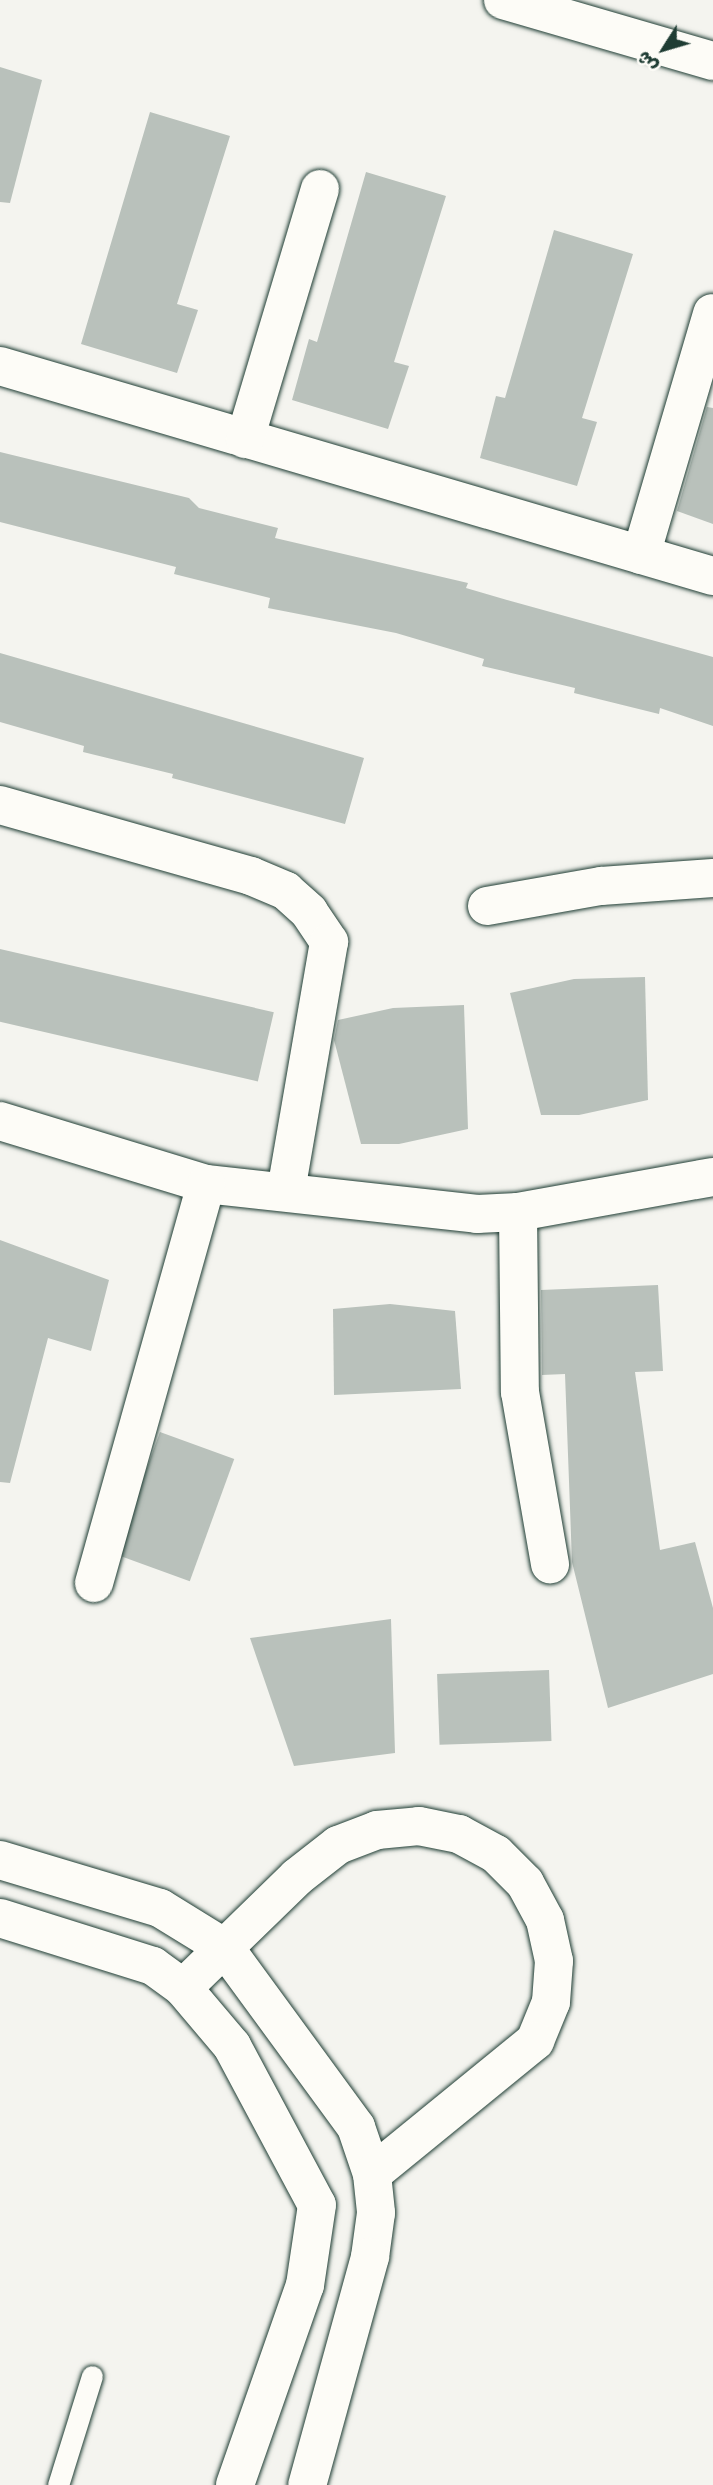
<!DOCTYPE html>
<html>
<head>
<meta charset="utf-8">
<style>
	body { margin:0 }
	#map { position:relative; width:713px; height:2485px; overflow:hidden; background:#f4f4ef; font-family:Itim,"Playpen Sans Arabic",sans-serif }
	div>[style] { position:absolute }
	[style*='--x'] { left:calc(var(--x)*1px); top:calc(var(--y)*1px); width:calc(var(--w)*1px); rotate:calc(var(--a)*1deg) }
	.building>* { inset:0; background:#b9c1bb; transform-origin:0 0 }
	.roads { filter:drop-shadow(0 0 2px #1f3d34) drop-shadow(0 0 2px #1f3d34) }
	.service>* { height:21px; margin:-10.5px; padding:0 10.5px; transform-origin:10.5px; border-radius:10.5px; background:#fdfcf7 }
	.minor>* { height:38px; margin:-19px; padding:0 19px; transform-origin:19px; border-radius:19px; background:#fdfcf7 }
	span { translate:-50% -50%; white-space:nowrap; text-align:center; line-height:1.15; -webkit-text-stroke:7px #fdfcf7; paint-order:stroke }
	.north { position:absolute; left:629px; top:14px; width:70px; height:70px; -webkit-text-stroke:5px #fdfcf7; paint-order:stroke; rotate:233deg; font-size:19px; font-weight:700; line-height:28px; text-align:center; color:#1f3d34 }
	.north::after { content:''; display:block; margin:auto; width:24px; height:32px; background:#1f3d34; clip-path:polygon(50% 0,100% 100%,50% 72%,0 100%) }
</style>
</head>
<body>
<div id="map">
	<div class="building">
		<i style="clip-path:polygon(0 67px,42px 80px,10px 203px,0 202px)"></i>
		<i style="clip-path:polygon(150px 112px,230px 136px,177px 304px,198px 310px,177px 373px,81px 344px)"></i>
		<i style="clip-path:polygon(366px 172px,446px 196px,394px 362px,409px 366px,388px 429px,292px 400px,309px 339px,317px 342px)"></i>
		<i style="clip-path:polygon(554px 230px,633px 254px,582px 418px,597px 422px,577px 486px,480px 458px,496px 396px,505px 398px)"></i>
		<i style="clip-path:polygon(707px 407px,713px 408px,713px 524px,677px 511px)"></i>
		<i style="clip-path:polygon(0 452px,189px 498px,199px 508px,278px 528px,275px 538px,468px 583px,466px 588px,507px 600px,713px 657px,713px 726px,660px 708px,659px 714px,574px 693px,575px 688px,482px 666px,484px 659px,396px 633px,268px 608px,270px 598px,174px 574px,176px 567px,0 522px)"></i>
		<i style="clip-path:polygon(0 653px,364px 758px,345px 824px,172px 778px,173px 774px,83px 752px,84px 746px,0 722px)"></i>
		<i style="left:0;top:949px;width:281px;height:71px;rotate:13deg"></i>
		<i style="clip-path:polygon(645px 977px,648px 1100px,579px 1115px,541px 1115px,510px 993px,574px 979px)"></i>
		<i style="clip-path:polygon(464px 1005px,468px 1129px,399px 1144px,361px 1144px,334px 1040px,338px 1020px,393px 1008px)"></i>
		<i style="clip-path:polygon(0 1240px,109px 1280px,91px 1351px,48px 1338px,10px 1483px,0 1482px)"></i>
		<i style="clip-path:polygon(658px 1285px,663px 1371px,635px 1372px,660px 1550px,695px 1542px,713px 1608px,713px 1674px,608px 1708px,572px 1562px,565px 1374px,542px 1375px,541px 1290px)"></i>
		<i style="clip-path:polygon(390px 1304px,455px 1311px,461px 1389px,334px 1395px,333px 1309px)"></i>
		<i style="left:160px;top:1432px;width:79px;height:130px;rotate:20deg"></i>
		<i style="clip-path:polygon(391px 1619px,395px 1753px,294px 1766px,250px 1638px)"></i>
		<i style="left:549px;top:1670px;width:71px;height:112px;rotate:88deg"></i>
	</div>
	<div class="roads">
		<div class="service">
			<i style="--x:58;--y:2485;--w:114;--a:-72.7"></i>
		</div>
		<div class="minor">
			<i style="--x:503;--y:0;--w:219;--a:16.2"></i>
			<i style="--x:0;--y:366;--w:743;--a:16.41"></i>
			<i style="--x:245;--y:439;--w:261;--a:-73.3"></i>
			<i style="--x:641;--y:555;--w:252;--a:-73.6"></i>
			<i style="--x:0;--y:805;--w:261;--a:15.8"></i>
			<i style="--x:251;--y:876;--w:38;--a:23"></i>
			<i style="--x:286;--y:891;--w:31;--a:42"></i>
			<i style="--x:309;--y:912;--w:36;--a:56"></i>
			<i style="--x:329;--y:942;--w:253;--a:99.8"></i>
			<i style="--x:487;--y:906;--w:116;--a:-10"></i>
			<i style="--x:601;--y:886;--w:112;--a:-4.1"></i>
			<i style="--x:0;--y:1121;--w:215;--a:17"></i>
			<i style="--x:206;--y:1184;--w:273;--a:6.3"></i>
			<i style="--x:477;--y:1214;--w:41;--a:-2.8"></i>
			<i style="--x:518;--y:1212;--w:198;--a:-10.2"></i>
			<i style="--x:518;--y:1212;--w:180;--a:89.4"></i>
			<i style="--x:520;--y:1392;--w:175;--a:80.1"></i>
			<i style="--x:94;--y:1583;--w:414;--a:-74.3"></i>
			<i style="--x:0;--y:1860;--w:167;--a:16.7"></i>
			<i style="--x:160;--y:1908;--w:76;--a:31.6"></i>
			<i style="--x:225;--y:1948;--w:222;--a:53.8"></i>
			<i style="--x:356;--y:2127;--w:50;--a:71.2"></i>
			<i style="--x:372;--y:2174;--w:39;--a:84"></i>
			<i style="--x:376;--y:2213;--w:44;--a:97.8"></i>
			<i style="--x:370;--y:2257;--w:237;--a:105.4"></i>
			<i style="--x:0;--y:1918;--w:160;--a:17.4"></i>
			<i style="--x:153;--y:1966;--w:37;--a:36"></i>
			<i style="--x:183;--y:1988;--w:76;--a:49.8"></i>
			<i style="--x:232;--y:2046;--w:180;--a:61.9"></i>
			<i style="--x:317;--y:2205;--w:81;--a:98.5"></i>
			<i style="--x:305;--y:2285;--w:212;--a:109.3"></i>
			<i style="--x:183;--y:1988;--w:159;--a:-44.2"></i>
			<i style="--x:297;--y:1877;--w:52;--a:-38"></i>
			<i style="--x:338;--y:1845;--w:42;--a:-21"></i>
			<i style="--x:377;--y:1830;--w:42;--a:-5.4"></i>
			<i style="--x:419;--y:1826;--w:41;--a:11.3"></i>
			<i style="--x:459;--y:1834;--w:42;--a:28.4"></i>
			<i style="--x:496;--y:1854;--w:41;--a:45"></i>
			<i style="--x:525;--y:1883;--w:42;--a:61.6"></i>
			<i style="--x:545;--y:1920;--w:42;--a:77.6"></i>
			<i style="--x:554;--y:1961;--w:41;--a:94.2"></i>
			<i style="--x:551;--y:2002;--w:42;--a:112.3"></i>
			<i style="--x:535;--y:2041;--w:210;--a:140.8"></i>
		</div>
	</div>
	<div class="north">ش</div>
</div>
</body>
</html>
